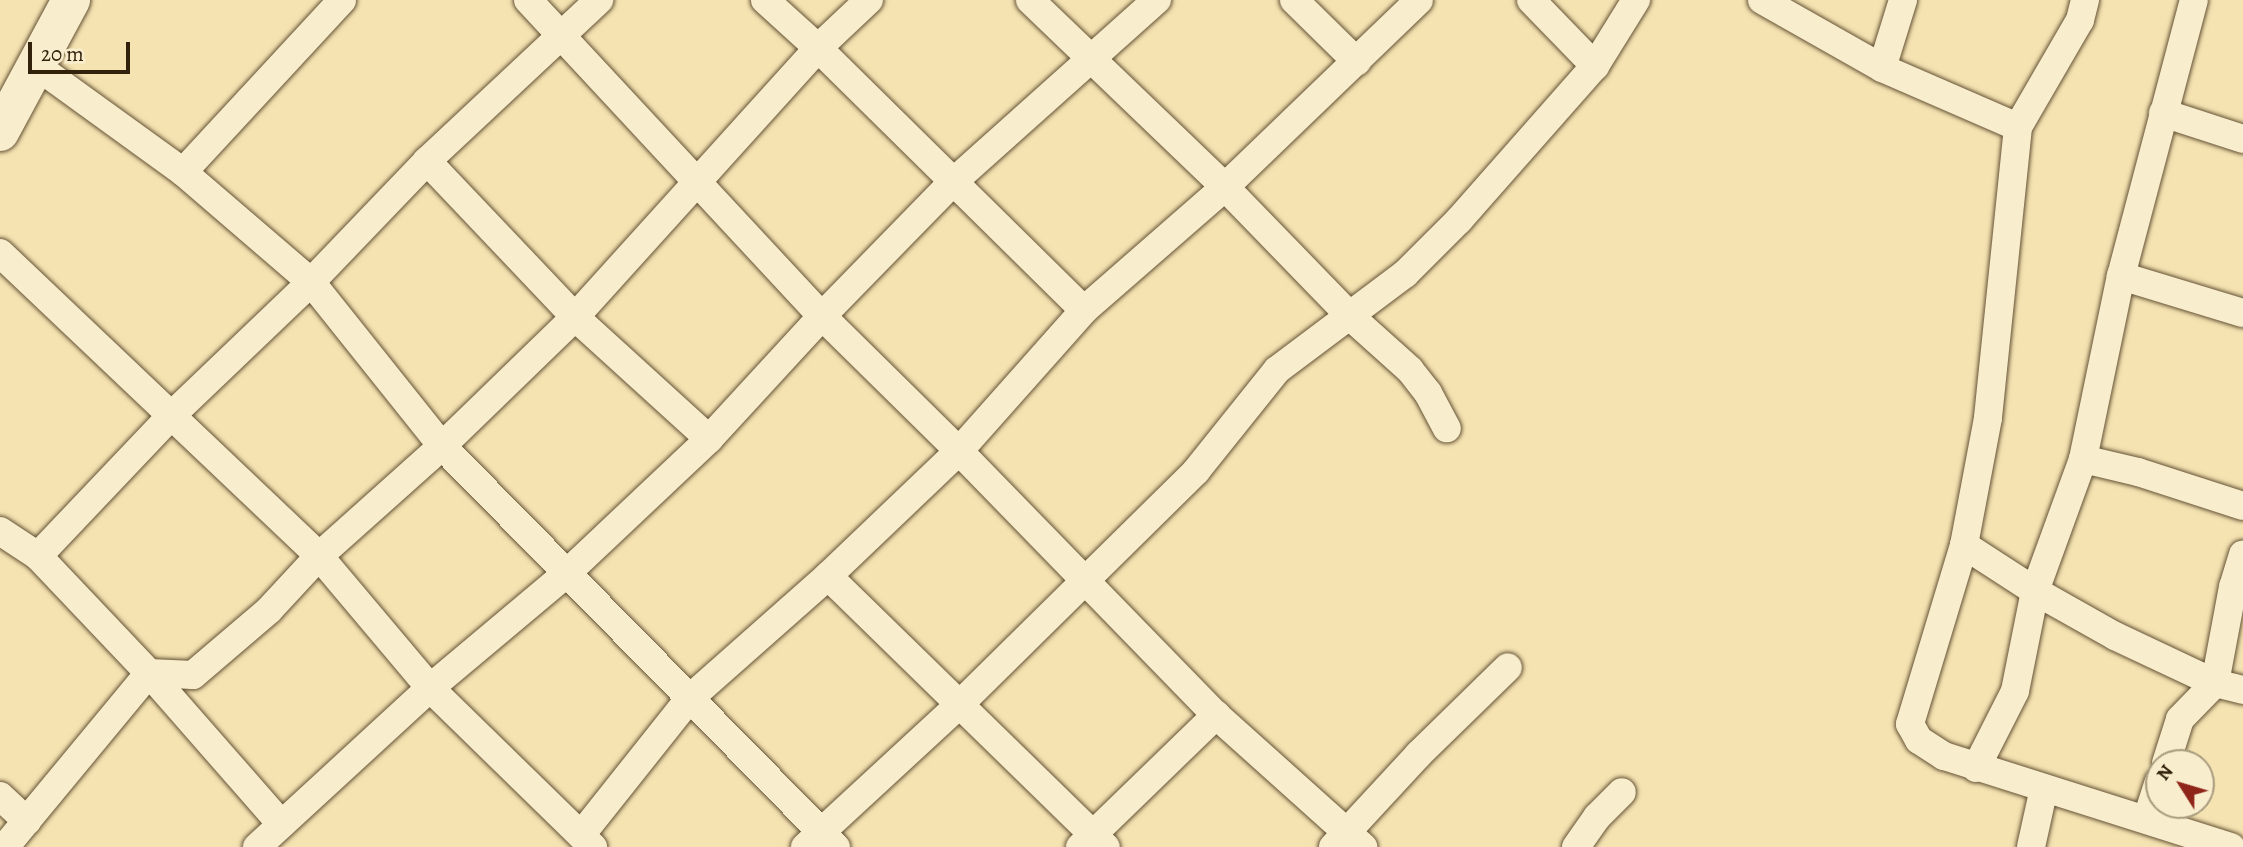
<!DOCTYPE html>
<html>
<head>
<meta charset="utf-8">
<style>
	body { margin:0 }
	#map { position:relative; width:2243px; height:847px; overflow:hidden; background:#f5e3b2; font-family:Alegreya,serif }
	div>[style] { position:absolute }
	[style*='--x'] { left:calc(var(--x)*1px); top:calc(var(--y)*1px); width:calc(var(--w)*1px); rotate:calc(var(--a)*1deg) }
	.roads { filter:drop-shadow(0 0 2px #645235) drop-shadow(0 0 2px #645235) }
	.street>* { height:28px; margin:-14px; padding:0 14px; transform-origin:14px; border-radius:14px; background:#f8edcd }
	.secondary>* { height:38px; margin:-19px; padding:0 19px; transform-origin:19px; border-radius:19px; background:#f8edcd }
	span { translate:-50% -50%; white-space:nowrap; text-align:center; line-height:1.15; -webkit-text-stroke:5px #f8edcd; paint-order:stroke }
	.north { position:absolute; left:2145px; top:749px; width:70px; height:70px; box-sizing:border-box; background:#f8edcd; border:2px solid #a99c7f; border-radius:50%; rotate:307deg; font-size:19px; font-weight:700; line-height:28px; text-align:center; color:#33220b }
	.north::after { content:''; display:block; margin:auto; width:24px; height:32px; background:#8f2418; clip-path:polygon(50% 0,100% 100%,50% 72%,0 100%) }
	.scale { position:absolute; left:28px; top:42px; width:102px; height:32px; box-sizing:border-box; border:4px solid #33220b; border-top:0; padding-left:9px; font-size:21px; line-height:24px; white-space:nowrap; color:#33220b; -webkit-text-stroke:5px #f8edcd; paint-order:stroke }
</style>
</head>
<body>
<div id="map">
	<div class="roads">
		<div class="street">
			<i style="--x:528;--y:0;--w:432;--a:47.1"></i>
			<i style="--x:822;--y:316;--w:192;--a:44.6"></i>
			<i style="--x:959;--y:451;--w:368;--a:45.8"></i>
			<i style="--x:1216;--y:715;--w:198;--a:41.9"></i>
			<i style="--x:765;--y:0;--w:72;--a:42.2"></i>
			<i style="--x:818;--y:48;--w:373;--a:44.6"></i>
			<i style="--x:1030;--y:0;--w:270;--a:43.8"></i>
			<i style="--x:1225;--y:187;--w:181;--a:45.9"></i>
			<i style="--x:1351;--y:317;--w:79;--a:41.9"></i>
			<i style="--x:1410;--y:370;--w:29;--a:52"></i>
			<i style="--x:1428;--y:393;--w:40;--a:62"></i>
			<i style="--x:1294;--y:0;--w:88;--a:44.5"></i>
			<i style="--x:1531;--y:0;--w:92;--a:45.9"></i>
			<i style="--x:1762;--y:0;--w:138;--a:29.5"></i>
			<i style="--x:1882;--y:68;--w:148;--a:23.5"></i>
			<i style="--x:2085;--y:0;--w:21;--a:104"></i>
			<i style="--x:2080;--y:20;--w:124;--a:120.1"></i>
			<i style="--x:2018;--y:127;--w:293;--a:95.9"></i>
			<i style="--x:1988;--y:418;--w:129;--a:100.7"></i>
			<i style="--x:1964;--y:545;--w:187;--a:106.8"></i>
			<i style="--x:1910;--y:724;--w:18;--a:61"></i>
			<i style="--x:1919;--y:740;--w:30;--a:33"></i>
			<i style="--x:1944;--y:756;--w:301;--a:17.6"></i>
			<i style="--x:38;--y:67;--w:179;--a:35.9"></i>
			<i style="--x:183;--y:172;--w:169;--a:40.7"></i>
			<i style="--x:311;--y:282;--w:210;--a:51.4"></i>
			<i style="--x:442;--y:446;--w:562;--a:45.5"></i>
			<i style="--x:1882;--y:68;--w:71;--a:-72.8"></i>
			<i style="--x:2163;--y:113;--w:84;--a:18"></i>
			<i style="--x:427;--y:161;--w:215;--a:46.5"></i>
			<i style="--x:575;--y:317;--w:181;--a:42.3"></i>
			<i style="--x:183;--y:172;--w:234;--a:-47.2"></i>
			<i style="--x:0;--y:253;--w:440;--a:43.5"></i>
			<i style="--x:319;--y:556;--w:172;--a:49.9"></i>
			<i style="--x:430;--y:688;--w:228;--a:44.3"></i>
			<i style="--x:2121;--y:276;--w:127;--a:16.9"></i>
			<i style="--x:2083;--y:459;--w:57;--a:13.3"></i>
			<i style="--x:2138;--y:472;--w:110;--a:17.9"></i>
			<i style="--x:0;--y:531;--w:45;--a:33.3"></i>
			<i style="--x:38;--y:556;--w:161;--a:46.5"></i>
			<i style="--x:149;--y:673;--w:201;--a:48.8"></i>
			<i style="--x:1964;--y:545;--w:85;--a:32.9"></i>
			<i style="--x:2035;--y:591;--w:92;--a:29.4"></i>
			<i style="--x:2115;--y:636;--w:110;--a:25.2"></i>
			<i style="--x:2215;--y:683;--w:29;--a:14"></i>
			<i style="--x:38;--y:556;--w:195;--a:-46.5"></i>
			<i style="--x:172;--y:415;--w:192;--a:-43.7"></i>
			<i style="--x:311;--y:282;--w:168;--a:-46.2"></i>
			<i style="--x:427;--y:161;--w:236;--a:-43.1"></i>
			<i style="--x:828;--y:576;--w:388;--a:44.3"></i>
			<i style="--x:2166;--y:763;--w:46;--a:-72.3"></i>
			<i style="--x:2180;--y:719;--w:50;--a:-45.8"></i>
			<i style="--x:2215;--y:683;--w:98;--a:-79.4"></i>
			<i style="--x:2233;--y:587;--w:34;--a:-73"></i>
			<i style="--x:1976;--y:768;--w:86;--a:-63.1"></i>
			<i style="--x:2015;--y:691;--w:102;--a:-78.7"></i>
			<i style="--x:2035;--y:591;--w:140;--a:-70"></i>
			<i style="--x:2083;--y:459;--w:187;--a:-78.3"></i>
			<i style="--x:2121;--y:276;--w:285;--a:-75.2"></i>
			<i style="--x:0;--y:796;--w:37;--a:43"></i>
			<i style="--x:2147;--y:818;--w:38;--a:-72"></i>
			<i style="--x:581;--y:835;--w:174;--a:-51.5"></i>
			<i style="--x:689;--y:699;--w:186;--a:-41.5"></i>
			<i style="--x:828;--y:576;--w:181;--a:-43.7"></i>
			<i style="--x:959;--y:451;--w:188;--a:-48.4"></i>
			<i style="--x:1084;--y:310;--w:187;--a:-41.1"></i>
			<i style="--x:1225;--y:187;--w:269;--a:-43.9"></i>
			<i style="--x:5;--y:847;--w:226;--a:-50.4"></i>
			<i style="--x:149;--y:673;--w:44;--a:2.6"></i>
			<i style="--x:193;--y:675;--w:100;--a:-40.5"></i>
			<i style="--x:269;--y:610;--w:74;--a:-47.2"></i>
			<i style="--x:319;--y:556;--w:165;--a:-41.8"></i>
			<i style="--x:442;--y:446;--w:185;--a:-44.1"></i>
			<i style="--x:575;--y:317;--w:363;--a:-47.9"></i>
			<i style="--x:818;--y:48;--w:70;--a:-43.3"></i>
			<i style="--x:257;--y:847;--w:235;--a:-42.6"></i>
			<i style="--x:430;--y:688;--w:179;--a:-40"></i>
			<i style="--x:567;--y:573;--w:195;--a:-43.3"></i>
			<i style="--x:709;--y:439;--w:167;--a:-47.4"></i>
			<i style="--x:822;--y:316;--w:186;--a:-45.7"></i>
			<i style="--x:952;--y:183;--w:275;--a:-41.8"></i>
			<i style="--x:805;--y:847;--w:209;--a:-42.7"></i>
			<i style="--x:959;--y:705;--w:333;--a:-44.6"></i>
			<i style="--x:1196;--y:471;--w:129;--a:-51.3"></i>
			<i style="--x:1277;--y:370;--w:160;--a:-36.9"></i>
			<i style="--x:1405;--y:274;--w:76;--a:-45"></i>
			<i style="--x:1459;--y:220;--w:205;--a:-48.6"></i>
			<i style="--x:1595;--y:66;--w:78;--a:-58.2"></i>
			<i style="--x:1080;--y:847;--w:190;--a:-44.1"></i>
			<i style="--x:1333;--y:847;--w:127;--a:-47.2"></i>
			<i style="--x:1419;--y:754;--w:124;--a:-44.3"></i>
			<i style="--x:1576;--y:847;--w:37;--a:-55"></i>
			<i style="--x:1597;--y:817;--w:35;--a:-45"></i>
			<i style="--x:2031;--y:847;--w:60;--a:-77.6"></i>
		</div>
		<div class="secondary">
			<i style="--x:0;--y:132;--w:150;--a:-61.7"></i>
		</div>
	</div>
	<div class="north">N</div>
	<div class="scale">20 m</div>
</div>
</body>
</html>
